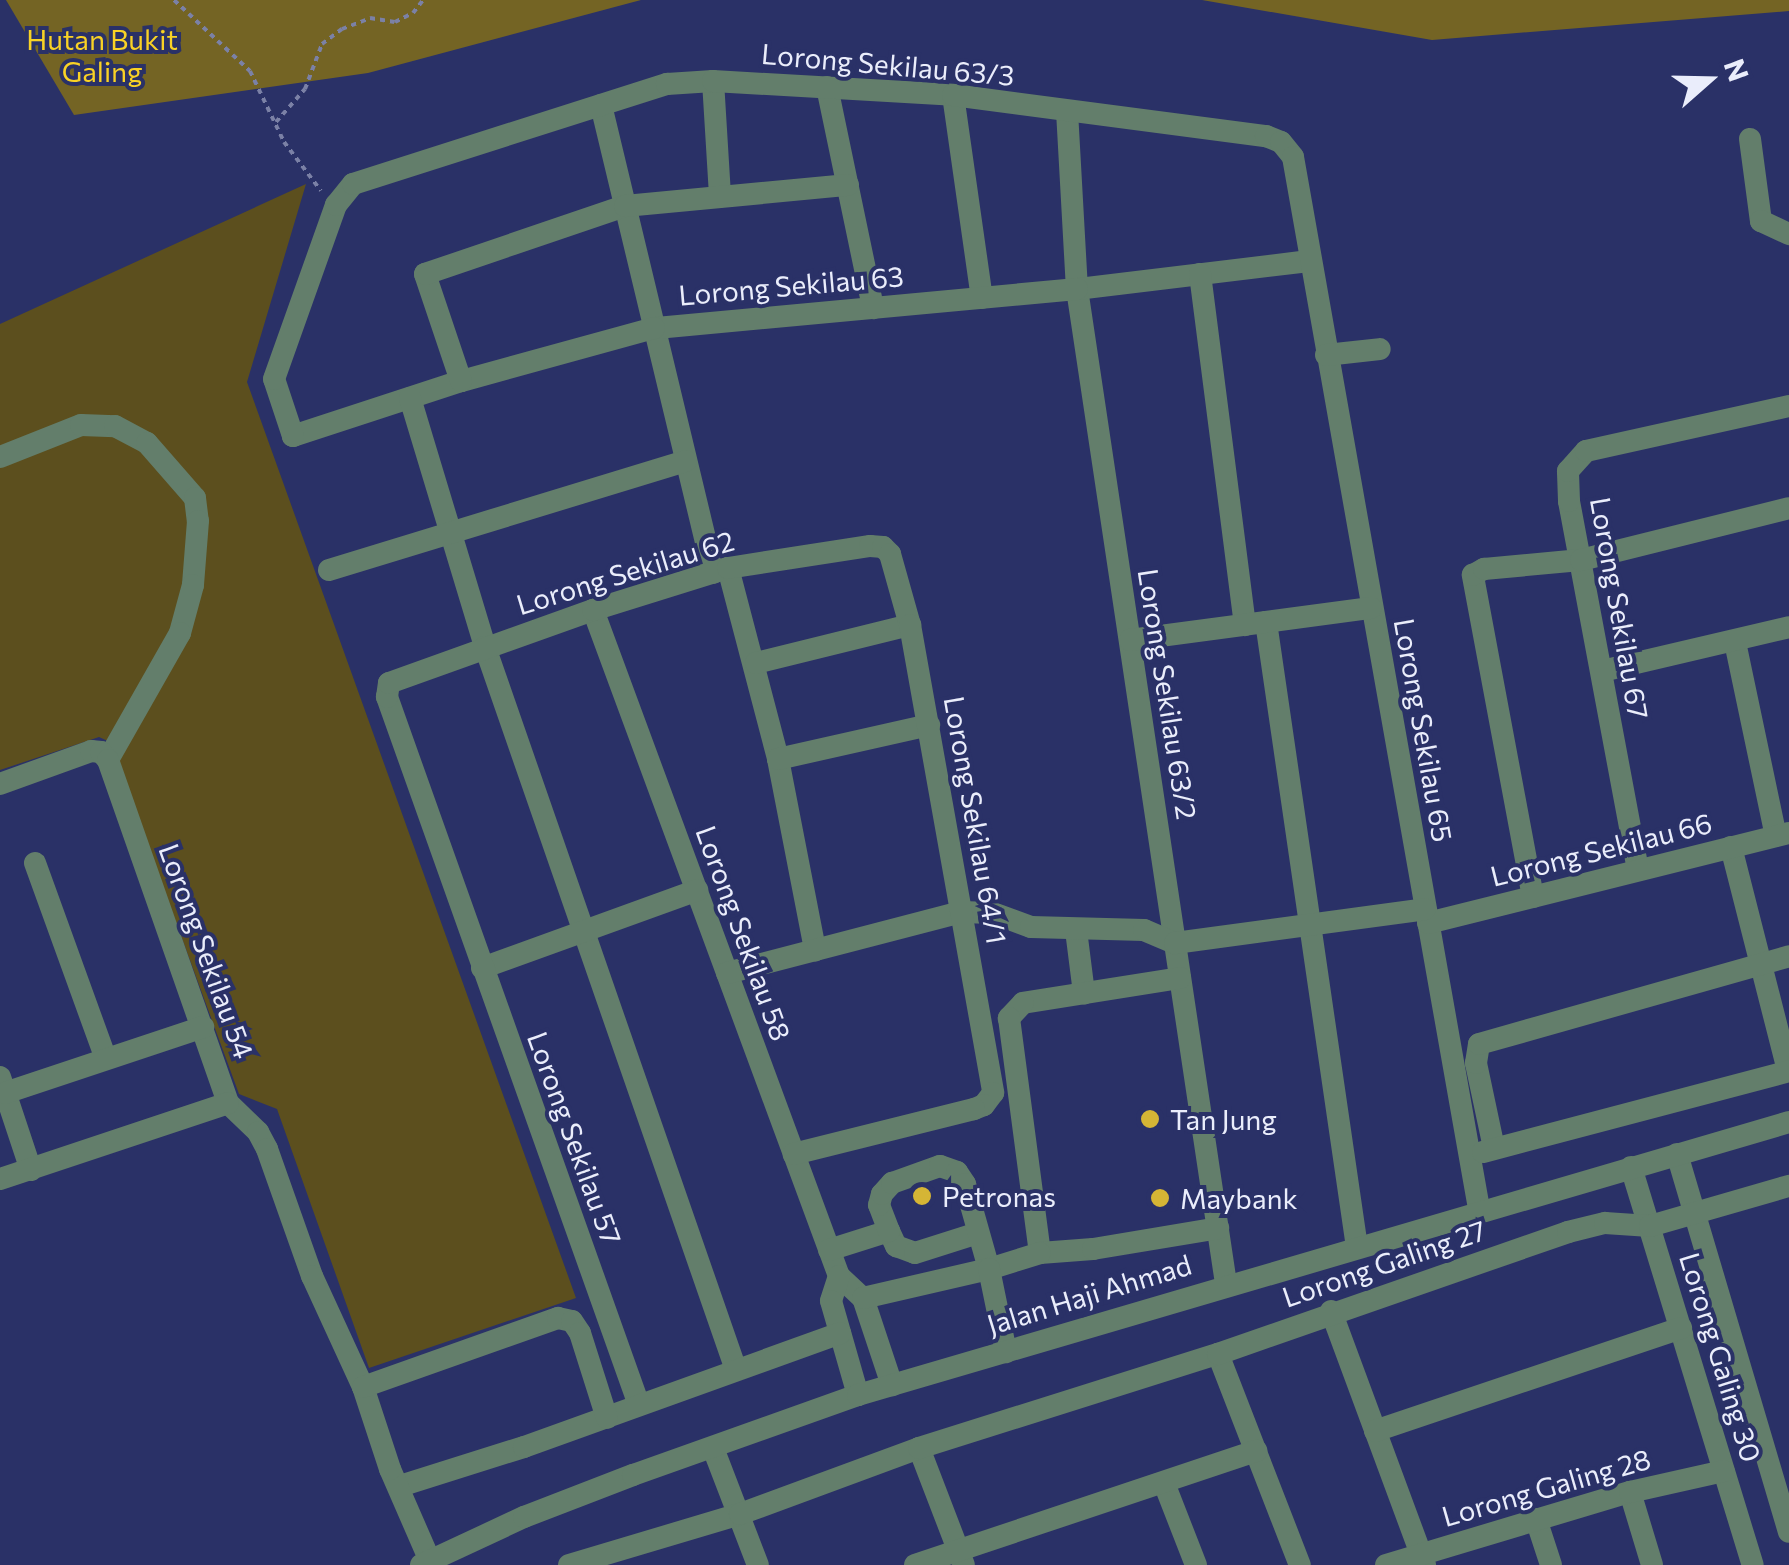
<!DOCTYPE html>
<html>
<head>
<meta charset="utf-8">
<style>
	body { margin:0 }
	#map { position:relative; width:1789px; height:1565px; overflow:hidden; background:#2a3167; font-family:Commissioner,sans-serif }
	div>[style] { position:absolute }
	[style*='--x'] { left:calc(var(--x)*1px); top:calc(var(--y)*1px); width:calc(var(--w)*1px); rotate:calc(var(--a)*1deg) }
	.green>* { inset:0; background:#5c4f1e }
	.forest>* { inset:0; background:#746424 }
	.path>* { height:4px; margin-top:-2px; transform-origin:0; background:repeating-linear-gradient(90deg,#7b81a6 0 5px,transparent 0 10px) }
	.minor>* { height:22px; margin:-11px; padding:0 11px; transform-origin:11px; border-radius:11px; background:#637e6b }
	.dots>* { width:28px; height:28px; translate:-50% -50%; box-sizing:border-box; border:5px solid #2a3167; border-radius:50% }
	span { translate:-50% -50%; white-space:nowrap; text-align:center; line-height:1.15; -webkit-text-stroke:8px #2a3167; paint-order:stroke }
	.park-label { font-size:28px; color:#f9d225 }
	.street-label { font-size:28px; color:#eaedfb }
	.poi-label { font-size:28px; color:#eaedfb }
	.left { translate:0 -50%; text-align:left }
	.north { position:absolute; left:1659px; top:30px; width:100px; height:100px; -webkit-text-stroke:8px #2a3167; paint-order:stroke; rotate:70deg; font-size:28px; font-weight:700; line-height:40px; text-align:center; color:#eaedfb }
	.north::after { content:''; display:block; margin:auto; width:35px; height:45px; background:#eaedfb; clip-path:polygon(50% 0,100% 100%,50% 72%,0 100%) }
</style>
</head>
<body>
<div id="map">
	<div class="green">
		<i style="clip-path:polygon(306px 184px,247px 382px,576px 1298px,369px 1368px,277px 1109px,239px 1094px,110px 742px,99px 737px,0 770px,0 324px)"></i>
	</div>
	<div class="forest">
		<i style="clip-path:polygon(6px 0,641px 0,368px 73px,74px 115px)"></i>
		<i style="clip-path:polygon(1202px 0,1789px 0,1789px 11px,1432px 40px)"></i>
	</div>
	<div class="path">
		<i style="--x:174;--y:0;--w:104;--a:43.1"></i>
		<i style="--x:250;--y:71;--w:79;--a:64.4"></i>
		<i style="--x:284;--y:142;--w:61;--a:52.9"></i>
		<i style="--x:276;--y:122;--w:44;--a:-48.7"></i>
		<i style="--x:305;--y:89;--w:48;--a:-69.3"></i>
		<i style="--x:322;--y:44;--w:25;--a:-37"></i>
		<i style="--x:342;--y:29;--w:30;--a:-21"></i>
		<i style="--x:370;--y:18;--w:25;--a:9"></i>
		<i style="--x:395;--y:22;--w:20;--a:-27"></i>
		<i style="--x:413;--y:13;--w:16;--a:-52"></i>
	</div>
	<div class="minor">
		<i style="--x:713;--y:81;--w:116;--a:86.5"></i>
		<i style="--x:827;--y:87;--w:226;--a:78.2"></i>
		<i style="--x:953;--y:95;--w:205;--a:81.9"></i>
		<i style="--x:601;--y:105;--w:481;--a:76.5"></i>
		<i style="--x:1067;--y:111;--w:178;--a:86.8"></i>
		<i style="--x:1077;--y:289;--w:1006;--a:81.48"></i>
		<i style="--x:1750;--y:139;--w:83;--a:82.4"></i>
		<i style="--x:1761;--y:221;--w:31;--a:25"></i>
		<i style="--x:1309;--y:261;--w:234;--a:173.1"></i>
		<i style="--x:1077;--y:289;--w:425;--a:174.7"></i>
		<i style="--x:654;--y:328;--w:200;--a:164.6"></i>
		<i style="--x:461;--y:381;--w:177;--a:161.9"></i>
		<i style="--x:293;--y:436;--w:60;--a:-108.4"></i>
		<i style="--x:274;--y:379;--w:185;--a:-70.4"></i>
		<i style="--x:336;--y:205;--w:27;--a:-51"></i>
		<i style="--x:353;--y:184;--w:330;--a:-17.7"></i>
		<i style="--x:667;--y:84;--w:46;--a:-3.7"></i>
		<i style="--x:713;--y:81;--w:240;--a:3.3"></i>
		<i style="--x:953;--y:95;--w:316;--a:7.5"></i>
		<i style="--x:1266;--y:136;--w:16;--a:22"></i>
		<i style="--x:1281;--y:142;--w:19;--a:51"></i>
		<i style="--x:1293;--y:157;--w:1068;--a:79.97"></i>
		<i style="--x:1200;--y:274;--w:354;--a:82.7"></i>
		<i style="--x:1326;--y:355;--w:54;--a:-6.3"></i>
		<i style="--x:461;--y:381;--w:113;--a:-108.6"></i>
		<i style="--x:425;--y:274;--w:211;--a:-18.8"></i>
		<i style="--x:625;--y:206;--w:224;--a:-5.4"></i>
		<i style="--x:410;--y:398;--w:260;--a:73.2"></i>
		<i style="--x:485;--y:647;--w:765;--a:70.85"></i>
		<i style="--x:0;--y:457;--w:87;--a:-21.6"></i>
		<i style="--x:81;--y:425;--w:34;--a:2"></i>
		<i style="--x:115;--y:426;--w:36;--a:28"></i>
		<i style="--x:147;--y:443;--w:73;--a:48.9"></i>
		<i style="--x:195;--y:498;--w:23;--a:83"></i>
		<i style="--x:198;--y:521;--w:64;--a:94.5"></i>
		<i style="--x:193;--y:585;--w:50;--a:105.2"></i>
		<i style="--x:180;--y:633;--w:146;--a:119.6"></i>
		<i style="--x:728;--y:568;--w:197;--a:75.3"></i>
		<i style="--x:778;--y:759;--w:195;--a:79"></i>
		<i style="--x:329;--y:570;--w:373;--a:-17"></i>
		<i style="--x:593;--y:610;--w:710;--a:69.73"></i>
		<i style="--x:839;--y:1276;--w:33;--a:43"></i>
		<i style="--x:863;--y:1298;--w:92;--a:71.6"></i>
		<i style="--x:1266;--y:622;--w:632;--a:81.72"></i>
		<i style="--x:1130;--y:640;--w:243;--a:-7.6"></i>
		<i style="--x:1735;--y:642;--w:198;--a:78.1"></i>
		<i style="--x:756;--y:663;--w:159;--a:-13.9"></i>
		<i style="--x:1602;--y:671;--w:192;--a:-13.2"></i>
		<i style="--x:778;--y:759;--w:155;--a:-12.7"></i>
		<i style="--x:0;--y:784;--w:97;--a:-19.9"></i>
		<i style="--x:91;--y:751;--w:10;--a:6"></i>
		<i style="--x:101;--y:752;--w:11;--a:49"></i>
		<i style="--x:108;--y:760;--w:363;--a:70.7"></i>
		<i style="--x:1731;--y:847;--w:231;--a:75.7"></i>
		<i style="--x:35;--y:863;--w:208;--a:70.1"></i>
		<i style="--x:1638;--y:870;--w:375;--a:-100.6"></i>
		<i style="--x:1569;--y:501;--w:30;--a:-92"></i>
		<i style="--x:1568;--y:471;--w:27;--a:-48"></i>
		<i style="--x:1586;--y:451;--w:208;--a:-12.5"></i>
		<i style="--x:1533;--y:897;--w:328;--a:-100.6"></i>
		<i style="--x:1473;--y:575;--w:13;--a:-29"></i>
		<i style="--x:1484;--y:569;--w:97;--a:-5.3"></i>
		<i style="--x:1581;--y:560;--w:214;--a:-14"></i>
		<i style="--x:1428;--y:923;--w:372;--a:-14"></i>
		<i style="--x:1076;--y:930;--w:64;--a:82.8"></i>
		<i style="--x:482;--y:968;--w:229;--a:-19.9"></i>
		<i style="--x:727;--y:973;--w:242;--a:-14.6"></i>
		<i style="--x:961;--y:912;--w:32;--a:2"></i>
		<i style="--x:993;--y:913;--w:40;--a:20.2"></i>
		<i style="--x:1031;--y:927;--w:113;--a:1.5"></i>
		<i style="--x:1144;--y:930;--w:34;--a:23"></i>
		<i style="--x:1175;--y:943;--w:252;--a:-7.7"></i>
		<i style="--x:1180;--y:978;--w:159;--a:171"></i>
		<i style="--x:1023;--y:1003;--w:21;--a:133"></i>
		<i style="--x:1009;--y:1018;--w:237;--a:82.5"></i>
		<i style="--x:1040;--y:1253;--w:53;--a:-4.3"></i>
		<i style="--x:1093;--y:1249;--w:127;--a:-9.5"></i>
		<i style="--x:0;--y:1077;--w:98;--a:71.6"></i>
		<i style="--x:5;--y:1093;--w:209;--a:-18.4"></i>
		<i style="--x:228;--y:1103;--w:42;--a:44"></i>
		<i style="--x:258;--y:1132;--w:19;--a:62"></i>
		<i style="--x:267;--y:1149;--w:135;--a:70.5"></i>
		<i style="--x:312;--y:1276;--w:122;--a:65.3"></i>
		<i style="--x:1494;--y:1148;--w:87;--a:-102"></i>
		<i style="--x:1476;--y:1063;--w:19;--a:-81"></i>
		<i style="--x:1479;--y:1044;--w:322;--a:-15.8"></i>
		<i style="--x:1483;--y:1152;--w:317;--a:-14.8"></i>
		<i style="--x:1677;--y:1154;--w:394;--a:73.5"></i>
		<i style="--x:1631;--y:1167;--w:416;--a:73"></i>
		<i style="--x:0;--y:1179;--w:240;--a:-18.4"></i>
		<i style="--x:889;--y:1231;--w:17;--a:65"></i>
		<i style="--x:896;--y:1246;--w:20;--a:20"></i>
		<i style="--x:915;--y:1253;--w:66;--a:-17.6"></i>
		<i style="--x:829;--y:1250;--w:63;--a:-17.6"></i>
		<i style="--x:889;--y:1231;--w:28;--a:-111"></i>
		<i style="--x:879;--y:1205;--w:11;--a:-75"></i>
		<i style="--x:882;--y:1194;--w:15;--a:-48"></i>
		<i style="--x:892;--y:1183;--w:51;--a:-19.5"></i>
		<i style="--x:940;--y:1166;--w:18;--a:19"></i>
		<i style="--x:957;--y:1172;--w:14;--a:56"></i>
		<i style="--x:965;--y:1184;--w:88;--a:74.2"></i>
		<i style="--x:989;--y:1269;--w:53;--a:-17.4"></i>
		<i style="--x:839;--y:1276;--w:26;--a:108"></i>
		<i style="--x:831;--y:1301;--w:98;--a:74"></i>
		<i style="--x:863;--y:1298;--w:129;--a:-13"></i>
		<i style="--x:989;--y:1269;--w:85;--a:78.4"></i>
		<i style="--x:1331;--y:1311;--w:271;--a:69.7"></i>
		<i style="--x:1218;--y:1354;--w:226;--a:68.8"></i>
		<i style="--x:639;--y:1405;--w:752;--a:-109.59"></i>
		<i style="--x:387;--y:697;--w:14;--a:-82"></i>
		<i style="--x:389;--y:683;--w:217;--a:-19.7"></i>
		<i style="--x:593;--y:610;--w:141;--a:-17.3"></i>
		<i style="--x:728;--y:568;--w:144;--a:-8.8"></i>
		<i style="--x:870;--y:546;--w:13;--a:4"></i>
		<i style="--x:883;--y:547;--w:10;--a:45"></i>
		<i style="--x:890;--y:554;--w:74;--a:74.3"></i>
		<i style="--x:910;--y:625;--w:475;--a:79.9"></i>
		<i style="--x:993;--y:1093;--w:15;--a:127"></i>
		<i style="--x:984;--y:1105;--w:11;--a:158"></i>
		<i style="--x:974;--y:1109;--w:186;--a:166"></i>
		<i style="--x:1375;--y:1431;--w:323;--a:-18.6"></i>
		<i style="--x:713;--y:1448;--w:125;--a:69"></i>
		<i style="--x:919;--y:1448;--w:125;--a:69"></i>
		<i style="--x:1164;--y:1483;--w:88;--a:68.7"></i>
		<i style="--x:400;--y:1486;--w:130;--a:-17.5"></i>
		<i style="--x:524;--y:1447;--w:336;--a:-19.8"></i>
		<i style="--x:1630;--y:1492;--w:76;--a:73.2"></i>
		<i style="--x:1536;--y:1519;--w:48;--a:71.9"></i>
		<i style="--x:430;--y:1561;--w:100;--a:-113.5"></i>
		<i style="--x:390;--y:1469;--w:86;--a:-108.2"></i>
		<i style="--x:363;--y:1387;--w:207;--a:-19.5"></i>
		<i style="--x:558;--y:1318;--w:14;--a:12"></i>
		<i style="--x:572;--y:1321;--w:14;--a:56"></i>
		<i style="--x:580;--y:1333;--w:89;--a:72.4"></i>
		<i style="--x:421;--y:1565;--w:114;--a:-25"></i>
		<i style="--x:524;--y:1517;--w:117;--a:-21.1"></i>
		<i style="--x:633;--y:1475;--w:239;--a:-19.6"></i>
		<i style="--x:858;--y:1395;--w:970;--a:-16.34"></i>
		<i style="--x:569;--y:1565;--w:178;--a:-16.6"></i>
		<i style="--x:740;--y:1514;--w:191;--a:-20.2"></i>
		<i style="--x:919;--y:1448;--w:313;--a:-17.5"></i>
		<i style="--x:1218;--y:1354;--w:371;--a:-19.2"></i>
		<i style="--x:1568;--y:1232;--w:38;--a:-14"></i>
		<i style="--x:1605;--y:1223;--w:45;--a:3.8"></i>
		<i style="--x:1650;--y:1226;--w:145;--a:-16.1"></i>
		<i style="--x:915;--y:1565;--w:360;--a:-18.5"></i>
		<i style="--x:1386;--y:1565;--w:255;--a:-16.7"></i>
		<i style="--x:1630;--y:1492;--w:96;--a:-12.6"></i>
	</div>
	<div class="dots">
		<i style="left:1150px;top:1119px;background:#d5b535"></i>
		<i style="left:922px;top:1196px;background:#d5b535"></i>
		<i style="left:1160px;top:1198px;background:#d5b535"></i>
	</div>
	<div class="park-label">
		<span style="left:102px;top:55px">Hutan Bukit<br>Galing</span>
	</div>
	<div class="street-label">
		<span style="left:888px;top:64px;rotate:5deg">Lorong Sekilau 63/3</span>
		<span style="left:791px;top:285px;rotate:-5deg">Lorong Sekilau 63</span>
		<span style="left:625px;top:572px;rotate:-17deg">Lorong Sekilau 62</span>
		<span style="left:1620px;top:608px;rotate:80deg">Lorong Sekilau 67</span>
		<span style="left:1168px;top:694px;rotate:81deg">Lorong Sekilau 63/2</span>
		<span style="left:1424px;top:730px;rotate:80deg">Lorong Sekilau 65</span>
		<span style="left:976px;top:820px;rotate:80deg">Lorong Sekilau 64/1</span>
		<span style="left:1601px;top:849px;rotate:-14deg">Lorong Sekilau 66</span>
		<span style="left:744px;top:933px;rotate:70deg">Lorong Sekilau 58</span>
		<span style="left:207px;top:951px;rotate:70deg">Lorong Sekilau 54</span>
		<span style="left:575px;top:1138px;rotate:70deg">Lorong Sekilau 57</span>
		<span style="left:1384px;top:1263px;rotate:-19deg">Lorong Galing 27</span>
		<span style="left:1089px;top:1294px;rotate:-17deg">Jalan Haji Ahmad</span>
		<span style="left:1721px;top:1357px;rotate:73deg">Lorong Galing 30</span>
		<span style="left:1546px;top:1487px;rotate:-16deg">Lorong Galing 28</span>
	</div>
	<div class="poi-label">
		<span class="left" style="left:1170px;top:1119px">Tan Jung</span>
		<span class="left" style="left:942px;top:1196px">Petronas</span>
		<span class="left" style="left:1180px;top:1198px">Maybank</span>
	</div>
	<div class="north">N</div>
</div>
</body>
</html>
